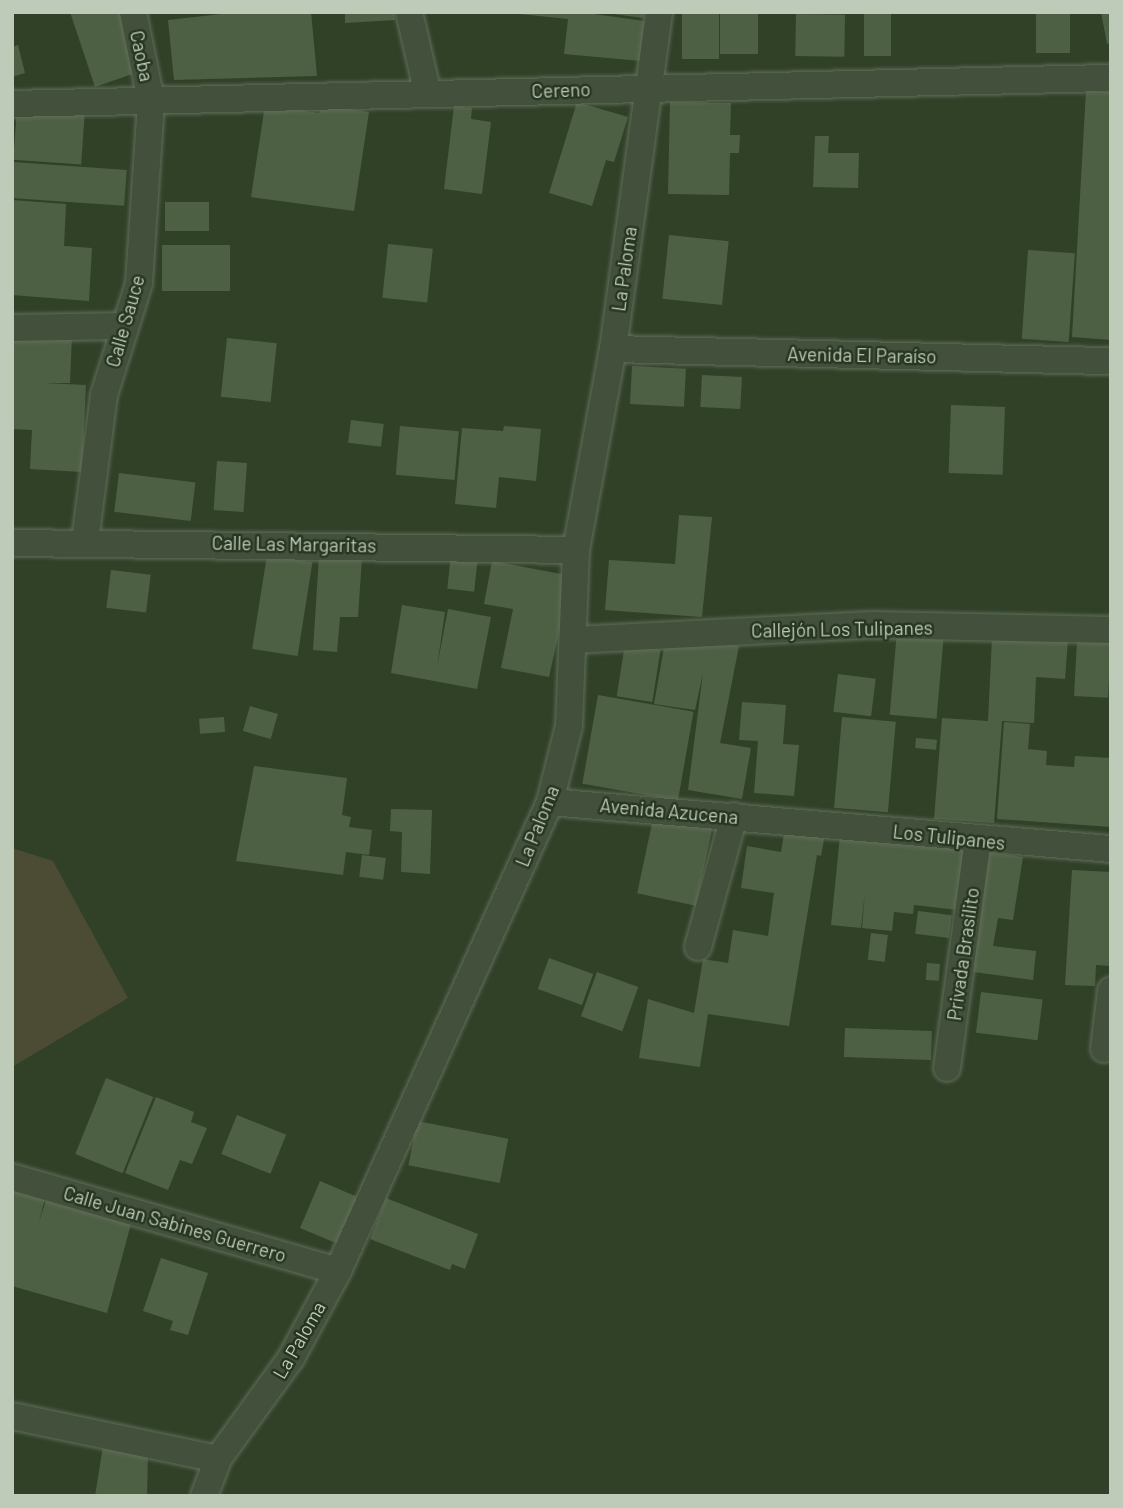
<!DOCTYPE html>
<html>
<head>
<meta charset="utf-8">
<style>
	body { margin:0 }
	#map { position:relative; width:1123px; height:1508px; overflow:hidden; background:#304128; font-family:Barlow,sans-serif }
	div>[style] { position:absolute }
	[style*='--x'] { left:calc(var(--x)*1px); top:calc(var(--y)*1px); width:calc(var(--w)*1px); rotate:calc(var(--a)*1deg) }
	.green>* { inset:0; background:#4c4c35 }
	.building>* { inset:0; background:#4e6044; transform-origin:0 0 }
	.roads { filter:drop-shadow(0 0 2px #616e5a) drop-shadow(0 0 2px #616e5a) }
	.street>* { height:26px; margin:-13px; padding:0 13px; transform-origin:13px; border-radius:13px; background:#43513c }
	span { translate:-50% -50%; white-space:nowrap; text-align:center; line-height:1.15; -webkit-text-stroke:5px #273620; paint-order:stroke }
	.street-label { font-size:19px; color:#becbb9 }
	.frame { position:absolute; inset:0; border:14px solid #becbb9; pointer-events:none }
</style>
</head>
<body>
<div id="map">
	<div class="green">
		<i style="clip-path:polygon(12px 848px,53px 861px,128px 998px,12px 1067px)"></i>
	</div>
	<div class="building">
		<i style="clip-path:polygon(70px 12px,121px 12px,141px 71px,95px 87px)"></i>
		<i style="clip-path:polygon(239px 12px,311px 12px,317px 76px,174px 80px,168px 20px)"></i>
		<i style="clip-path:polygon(345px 12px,394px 12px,395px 20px,345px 23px)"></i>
		<i style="clip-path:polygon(580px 12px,644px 21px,641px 61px,564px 54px,568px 19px,520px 14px)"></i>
		<i style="clip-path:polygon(599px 12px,644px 12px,643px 18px)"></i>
		<i style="left:682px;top:12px;width:37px;height:47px"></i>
		<i style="left:720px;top:12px;width:38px;height:42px"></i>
		<i style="left:864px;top:12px;width:27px;height:44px"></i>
		<i style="left:1036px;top:12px;width:34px;height:41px"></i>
		<i style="clip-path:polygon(1101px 12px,1111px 12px,1111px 43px,1107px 44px)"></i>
		<i style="left:796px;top:14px;width:49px;height:42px;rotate:1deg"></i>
		<i style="clip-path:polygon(18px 45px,25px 73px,12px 77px,12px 47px)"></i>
		<i style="clip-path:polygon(1086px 91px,1111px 92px,1111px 340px,1072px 337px)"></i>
		<i style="clip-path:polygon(577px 102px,628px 117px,614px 162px,606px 160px,592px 206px,549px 193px)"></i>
		<i style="clip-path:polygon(670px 102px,731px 103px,730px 135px,740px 135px,739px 153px,730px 153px,729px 195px,668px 194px)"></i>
		<i style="clip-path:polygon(265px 105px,319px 113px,321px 105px,369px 112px,354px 211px,251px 197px)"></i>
		<i style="clip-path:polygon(454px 106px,472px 108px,471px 119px,491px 122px,482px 194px,444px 189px)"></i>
		<i style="left:17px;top:107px;width:68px;height:53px;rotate:4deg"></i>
		<i style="clip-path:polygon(815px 136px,829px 136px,828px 153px,859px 153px,858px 188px,813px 187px)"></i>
		<i style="left:13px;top:162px;width:114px;height:36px;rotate:4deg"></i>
		<i style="clip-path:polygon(12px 200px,66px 204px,64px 246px,92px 248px,89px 301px,12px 295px)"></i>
		<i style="left:165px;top:202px;width:44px;height:29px"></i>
		<i style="left:669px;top:235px;width:60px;height:64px;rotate:6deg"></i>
		<i style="left:388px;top:244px;width:45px;height:54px;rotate:6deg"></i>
		<i style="left:162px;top:245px;width:68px;height:46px"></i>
		<i style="left:1028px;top:250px;width:47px;height:89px;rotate:4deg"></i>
		<i style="clip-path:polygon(12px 333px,72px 335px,70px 383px,44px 383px,86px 385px,82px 472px,30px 469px,32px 430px,12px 429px)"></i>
		<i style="left:227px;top:338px;width:50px;height:59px;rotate:6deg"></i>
		<i style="left:632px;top:366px;width:54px;height:38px;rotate:3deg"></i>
		<i style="left:702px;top:375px;width:40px;height:32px;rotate:3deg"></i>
		<i style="left:951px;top:405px;width:54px;height:68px;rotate:2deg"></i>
		<i style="left:351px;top:420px;width:33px;height:23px;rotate:7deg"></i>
		<i style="left:400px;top:426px;width:59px;height:49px;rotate:5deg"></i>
		<i style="clip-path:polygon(504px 426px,541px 429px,536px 481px,499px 477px,496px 508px,455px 504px,462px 428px,503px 431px)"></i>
		<i style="left:217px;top:461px;width:30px;height:49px;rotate:4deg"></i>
		<i style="left:119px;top:473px;width:77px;height:39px;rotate:7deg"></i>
		<i style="clip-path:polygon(679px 515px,712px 517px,702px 617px,605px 610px,609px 560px,675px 564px)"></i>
		<i style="left:451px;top:554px;width:27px;height:35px;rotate:6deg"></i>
		<i style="left:267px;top:555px;width:46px;height:95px;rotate:9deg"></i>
		<i style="clip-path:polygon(319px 556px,362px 558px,358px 617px,340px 617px,337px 652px,313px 650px)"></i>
		<i style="clip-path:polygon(492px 561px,572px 576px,549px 677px,501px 668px,513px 609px,484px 604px)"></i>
		<i style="left:111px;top:570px;width:40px;height:38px;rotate:7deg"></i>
		<i style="clip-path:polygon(402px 605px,445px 612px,437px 667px,448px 609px,491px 617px,477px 689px,391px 673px)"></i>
		<i style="left:897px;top:631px;width:47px;height:84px;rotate:5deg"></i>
		<i style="clip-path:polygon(666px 636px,739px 646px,720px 743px,751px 748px,742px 799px,688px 790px,703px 673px,695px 710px,654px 704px)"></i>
		<i style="clip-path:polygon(992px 638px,1068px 640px,1065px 679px,1036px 677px,1034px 723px,1002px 721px,994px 823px,934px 819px,942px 718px,988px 721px)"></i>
		<i style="left:1077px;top:640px;width:34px;height:56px;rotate:3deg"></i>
		<i style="left:625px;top:644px;width:36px;height:53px;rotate:9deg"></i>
		<i style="left:838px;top:674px;width:38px;height:38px;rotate:7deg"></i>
		<i style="left:598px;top:695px;width:97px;height:90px;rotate:10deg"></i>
		<i style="clip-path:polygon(742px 702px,786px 705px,783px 744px,799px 745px,794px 796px,754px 793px,758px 741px,739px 740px)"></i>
		<i style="left:250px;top:706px;width:29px;height:26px;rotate:16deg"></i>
		<i style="left:224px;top:717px;width:15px;height:25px;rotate:86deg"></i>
		<i style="left:842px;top:717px;width:54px;height:91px;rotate:5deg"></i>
		<i style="clip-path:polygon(1004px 722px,1030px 724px,1028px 749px,1047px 751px,1046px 765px,1074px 767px,1075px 756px,1111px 758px,1111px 827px,997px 819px)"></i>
		<i style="left:916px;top:738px;width:21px;height:10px;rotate:5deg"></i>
		<i style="clip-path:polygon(254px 766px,347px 778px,342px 815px,351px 817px,349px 827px,372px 830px,369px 855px,346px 852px,343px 875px,236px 861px)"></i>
		<i style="clip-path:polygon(391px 809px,432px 810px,430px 874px,401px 872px,402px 832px,390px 831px)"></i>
		<i style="left:654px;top:814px;width:60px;height:81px;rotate:12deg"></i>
		<i style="clip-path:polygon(785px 828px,825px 834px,821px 856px,817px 855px,789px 1026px,708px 1014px,700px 1067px,639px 1058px,648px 999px,694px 1013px,703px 959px,728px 963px,733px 930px,768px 936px,774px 893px,741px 888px,747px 846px,781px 852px)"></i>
		<i style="clip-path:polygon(840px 836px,965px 848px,958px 910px,914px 905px,913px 914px,894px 912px,892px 931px,862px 928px,865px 891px,861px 928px,831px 925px)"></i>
		<i style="clip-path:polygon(979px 851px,1023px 857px,1013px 920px,998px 918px,993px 946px,1036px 951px,1033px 980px,966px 971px)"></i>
		<i style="left:362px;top:855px;width:24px;height:22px;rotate:7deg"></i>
		<i style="clip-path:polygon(1072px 870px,1111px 872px,1110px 966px,1096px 965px,1095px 986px,1065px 985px)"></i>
		<i style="left:918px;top:911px;width:34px;height:23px;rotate:7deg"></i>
		<i style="left:871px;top:933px;width:17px;height:27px;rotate:7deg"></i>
		<i style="left:549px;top:958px;width:47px;height:33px;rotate:20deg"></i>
		<i style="left:927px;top:963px;width:13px;height:17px;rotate:4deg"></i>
		<i style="left:597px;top:972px;width:44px;height:47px;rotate:20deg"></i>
		<i style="left:981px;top:992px;width:62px;height:41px;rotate:7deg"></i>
		<i style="left:845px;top:1028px;width:87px;height:29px;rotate:2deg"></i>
		<i style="left:106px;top:1078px;width:51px;height:82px;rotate:22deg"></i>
		<i style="clip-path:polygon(156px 1097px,194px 1112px,191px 1122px,207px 1128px,192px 1164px,180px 1160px,168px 1190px,125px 1173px)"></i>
		<i style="left:237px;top:1115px;width:53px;height:42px;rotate:22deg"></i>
		<i style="left:417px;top:1121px;width:93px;height:45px;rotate:11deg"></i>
		<i style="left:320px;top:1181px;width:49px;height:51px;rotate:23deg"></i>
		<i style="clip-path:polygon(12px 1185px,46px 1194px,39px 1222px,47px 1197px,132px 1220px,107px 1313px,12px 1286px)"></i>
		<i style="clip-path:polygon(386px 1198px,478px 1234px,465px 1269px,452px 1264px,450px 1270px,370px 1239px)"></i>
		<i style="clip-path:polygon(161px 1258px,208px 1273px,188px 1335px,170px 1330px,173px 1321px,143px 1311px)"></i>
		<i style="clip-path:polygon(103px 1446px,148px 1453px,147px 1496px,95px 1496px)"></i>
	</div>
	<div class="roads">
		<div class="street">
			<i style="--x:409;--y:12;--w:84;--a:77"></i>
			<i style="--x:12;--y:104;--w:1099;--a:-1.36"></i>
			<i style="--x:12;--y:328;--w:110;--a:-1"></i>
			<i style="--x:613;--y:349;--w:498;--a:1.4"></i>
			<i style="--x:85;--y:541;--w:147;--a:-82.6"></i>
			<i style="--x:104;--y:395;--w:117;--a:-72.6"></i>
			<i style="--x:139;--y:283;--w:183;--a:-86.2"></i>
			<i style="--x:151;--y:100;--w:90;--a:-101.6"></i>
			<i style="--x:12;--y:543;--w:564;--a:0.71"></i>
			<i style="--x:574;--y:640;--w:301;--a:-2.9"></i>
			<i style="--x:875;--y:625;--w:236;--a:1.2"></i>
			<i style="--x:550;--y:802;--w:563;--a:4.79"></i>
			<i style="--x:698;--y:947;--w:136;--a:-74.6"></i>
			<i style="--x:1104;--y:1049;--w:59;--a:-83.2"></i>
			<i style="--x:947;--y:1068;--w:230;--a:-82.3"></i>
			<i style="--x:12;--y:1177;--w:339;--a:16.1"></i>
			<i style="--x:12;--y:1416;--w:210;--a:11.8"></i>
			<i style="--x:204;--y:1496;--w:40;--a:-69"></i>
			<i style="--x:218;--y:1459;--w:125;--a:-54.1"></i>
			<i style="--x:291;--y:1358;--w:99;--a:-61.6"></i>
			<i style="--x:338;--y:1271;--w:515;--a:-65.68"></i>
			<i style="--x:550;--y:802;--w:78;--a:-76"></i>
			<i style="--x:569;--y:726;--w:176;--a:-87.7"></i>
			<i style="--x:576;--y:550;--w:204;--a:-79.6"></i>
			<i style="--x:613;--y:349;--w:340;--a:-82.2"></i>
		</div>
	</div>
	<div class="street-label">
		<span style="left:142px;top:56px;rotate:78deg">Caoba</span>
		<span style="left:561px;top:90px;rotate:-2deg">Cereno</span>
		<span style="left:624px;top:269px;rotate:-82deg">La Paloma</span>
		<span style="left:125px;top:321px;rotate:-74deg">Calle Sauce</span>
		<span style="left:862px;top:355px;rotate:1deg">Avenida El Paraíso</span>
		<span style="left:294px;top:544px;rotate:1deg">Calle Las Margaritas</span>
		<span style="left:842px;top:629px;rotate:-1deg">Callejón Los Tulipanes</span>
		<span style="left:669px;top:811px;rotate:5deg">Avenida Azucena</span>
		<span style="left:537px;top:826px;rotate:-68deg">La Paloma</span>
		<span style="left:949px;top:837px;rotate:6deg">Los Tulipanes</span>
		<span style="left:963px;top:954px;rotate:-82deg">Privada Brasilito</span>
		<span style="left:175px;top:1224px;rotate:16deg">Calle Juan Sabines Guerrero</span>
		<span style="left:299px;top:1340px;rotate:-60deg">La Paloma</span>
	</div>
	<div class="frame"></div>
</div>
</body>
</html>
